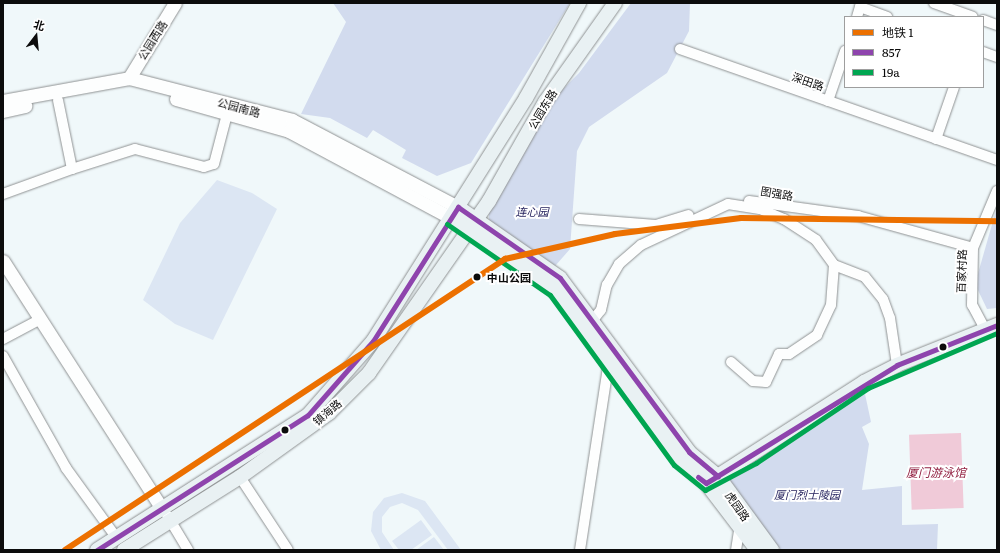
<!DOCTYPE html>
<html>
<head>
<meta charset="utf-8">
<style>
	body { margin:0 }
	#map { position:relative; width:1000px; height:553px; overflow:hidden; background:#f0f8fa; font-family:Literata,"Noto Sans SC",serif }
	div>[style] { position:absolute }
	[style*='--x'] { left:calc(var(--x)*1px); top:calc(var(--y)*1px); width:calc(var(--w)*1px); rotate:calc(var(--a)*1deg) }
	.green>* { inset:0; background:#d2dbee }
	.pitch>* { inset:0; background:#dce6f3 }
	.water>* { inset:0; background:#f0cad8; transform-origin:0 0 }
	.roads { filter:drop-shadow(0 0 1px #8f9293) drop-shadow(0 0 1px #8f9293) }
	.minor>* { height:10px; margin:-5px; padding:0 5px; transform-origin:5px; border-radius:5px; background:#fdfefe }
	.tertiary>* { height:13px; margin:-6.5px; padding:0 6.5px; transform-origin:6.5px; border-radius:6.5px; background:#fdfefe }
	.secondary>* { height:14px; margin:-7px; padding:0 7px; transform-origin:7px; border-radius:7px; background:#e9f1f3 }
	.bus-1>* { height:5px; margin:-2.5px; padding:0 2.5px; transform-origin:2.5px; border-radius:2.5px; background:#8e44ad }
	.bus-2>* { height:5px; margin:-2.5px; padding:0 2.5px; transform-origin:2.5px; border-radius:2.5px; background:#00a651 }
	.metro-1>* { height:6px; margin:-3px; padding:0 3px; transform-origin:3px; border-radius:3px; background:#ec7000 }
	.dots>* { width:11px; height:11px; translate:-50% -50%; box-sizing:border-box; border:2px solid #fff; border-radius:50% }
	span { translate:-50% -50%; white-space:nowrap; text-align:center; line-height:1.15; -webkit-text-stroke:4px #fff; paint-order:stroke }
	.street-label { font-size:11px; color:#0c0c0c }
	.park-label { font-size:11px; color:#26235e; font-style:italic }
	.stop-label { font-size:11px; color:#0c0c0c; font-weight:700 }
	.left { translate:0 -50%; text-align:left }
	.water-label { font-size:12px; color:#922142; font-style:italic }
	.frame { position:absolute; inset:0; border:4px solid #0c0c0c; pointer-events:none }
	.legend { position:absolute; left:844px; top:16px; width:140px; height:72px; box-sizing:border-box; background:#fff; border:1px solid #9e9e9e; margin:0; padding:5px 7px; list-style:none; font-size:12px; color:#0c0c0c }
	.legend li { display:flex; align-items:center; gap:8px; height:20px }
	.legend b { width:20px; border:1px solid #9e9e9e }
	.north { position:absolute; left:16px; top:16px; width:40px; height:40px; -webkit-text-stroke:3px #fff; paint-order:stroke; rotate:16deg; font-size:11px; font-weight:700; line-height:16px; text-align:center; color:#0c0c0c }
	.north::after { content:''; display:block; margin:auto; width:14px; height:18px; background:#0c0c0c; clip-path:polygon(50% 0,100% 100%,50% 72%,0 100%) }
</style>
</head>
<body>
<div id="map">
	<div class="green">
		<i style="clip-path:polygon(333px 3px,570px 3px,471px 163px,437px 176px,402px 158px,406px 150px,373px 130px,367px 138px,330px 118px,301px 114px,346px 22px)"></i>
		<i style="clip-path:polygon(631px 3px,690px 3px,689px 31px,667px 73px,589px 127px,577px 151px,570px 249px,549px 273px,489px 230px,489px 197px,549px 103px,579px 73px)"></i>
		<i style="clip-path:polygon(997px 207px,997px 308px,987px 309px,975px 284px)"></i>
		<i style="clip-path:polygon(865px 394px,871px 422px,862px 427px,869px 444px,862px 490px,902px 486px,902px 525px,938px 524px,937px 550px,781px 550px,720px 481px)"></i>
	</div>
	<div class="pitch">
		<i style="clip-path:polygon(217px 180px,252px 193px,277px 209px,213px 340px,175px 324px,143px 300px,180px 223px)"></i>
		<i style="clip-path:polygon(402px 493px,425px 501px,461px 550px,448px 550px,418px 510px,402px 503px,390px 507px,382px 517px,382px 532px,394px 550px,381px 550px,371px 531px,373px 512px,384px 498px)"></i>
		<i style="clip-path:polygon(421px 520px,432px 535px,411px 550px,399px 550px,392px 541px)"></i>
		<i style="clip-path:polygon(434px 537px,444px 550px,416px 550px)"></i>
	</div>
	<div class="water">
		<i style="left:961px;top:433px;width:75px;height:52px;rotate:88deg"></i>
	</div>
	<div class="roads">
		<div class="minor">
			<i style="--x:934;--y:3;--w:41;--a:19.7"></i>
			<i style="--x:860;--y:7;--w:29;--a:20"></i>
			<i style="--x:857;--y:17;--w:15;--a:-74"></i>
			<i style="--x:983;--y:20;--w:15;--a:20"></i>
			<i style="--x:680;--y:49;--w:336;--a:19.3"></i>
			<i style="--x:983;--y:52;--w:15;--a:20"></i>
			<i style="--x:828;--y:101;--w:53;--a:-71.2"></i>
			<i style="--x:936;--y:139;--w:55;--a:-70.9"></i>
			<i style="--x:72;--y:169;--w:66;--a:-17.6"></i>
			<i style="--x:135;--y:149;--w:71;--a:14.6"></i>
			<i style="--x:204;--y:167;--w:10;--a:-17"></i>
			<i style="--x:214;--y:164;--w:52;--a:-75.4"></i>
			<i style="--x:3;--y:194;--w:73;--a:-19.9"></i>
			<i style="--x:72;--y:169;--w:70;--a:-101.5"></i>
			<i style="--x:749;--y:201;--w:110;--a:7.8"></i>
			<i style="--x:858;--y:216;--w:119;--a:15.5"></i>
			<i style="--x:579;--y:219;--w:77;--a:4.5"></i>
			<i style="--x:656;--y:225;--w:34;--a:-17"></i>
			<i style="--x:592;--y:321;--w:14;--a:-51"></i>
			<i style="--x:601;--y:310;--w:26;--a:-77"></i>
			<i style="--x:607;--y:285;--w:24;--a:-60"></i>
			<i style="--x:619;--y:264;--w:29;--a:-41"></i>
			<i style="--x:641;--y:245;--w:96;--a:-25.2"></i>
			<i style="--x:728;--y:204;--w:32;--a:9"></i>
			<i style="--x:760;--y:209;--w:26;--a:23"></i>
			<i style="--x:784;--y:219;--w:38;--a:33"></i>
			<i style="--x:816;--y:240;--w:31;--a:54"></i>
			<i style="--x:834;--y:265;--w:33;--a:21"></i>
			<i style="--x:865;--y:277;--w:28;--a:51"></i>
			<i style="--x:883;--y:299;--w:20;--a:70"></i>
			<i style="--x:890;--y:318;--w:48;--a:81.5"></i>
			<i style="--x:985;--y:329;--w:27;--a:-118"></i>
			<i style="--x:972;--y:305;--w:57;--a:-89"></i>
			<i style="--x:973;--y:248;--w:62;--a:-67.2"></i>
			<i style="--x:3;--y:339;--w:43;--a:-27.8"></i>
			<i style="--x:3;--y:356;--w:129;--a:60.6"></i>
			<i style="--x:66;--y:468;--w:85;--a:54.1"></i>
			<i style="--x:731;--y:362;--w:29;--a:41"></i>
			<i style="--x:753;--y:381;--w:13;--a:4"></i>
			<i style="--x:766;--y:382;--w:31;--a:-65"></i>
			<i style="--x:779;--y:354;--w:10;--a:0"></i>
			<i style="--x:789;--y:354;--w:34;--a:-34"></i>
			<i style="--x:817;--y:335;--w:33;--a:-65"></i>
			<i style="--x:831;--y:305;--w:40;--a:-85.7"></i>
			<i style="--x:240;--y:477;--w:87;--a:56.7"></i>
			<i style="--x:167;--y:515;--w:41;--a:59"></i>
			<i style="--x:580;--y:550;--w:192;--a:-81.3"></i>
			<i style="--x:736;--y:550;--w:26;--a:-81"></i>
		</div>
		<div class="tertiary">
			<i style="--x:129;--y:78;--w:88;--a:-58.5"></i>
			<i style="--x:176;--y:99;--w:117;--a:15.8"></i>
			<i style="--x:289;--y:131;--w:184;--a:28.2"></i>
			<i style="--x:3;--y:101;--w:128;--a:-10.3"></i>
			<i style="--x:129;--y:78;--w:168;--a:14.4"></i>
			<i style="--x:292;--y:120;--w:187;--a:27.7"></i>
			<i style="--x:3;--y:111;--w:23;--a:-13"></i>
			<i style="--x:3;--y:261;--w:292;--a:57.3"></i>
		</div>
		<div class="secondary">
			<i style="--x:458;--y:207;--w:124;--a:34.8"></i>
			<i style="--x:560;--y:278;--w:217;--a:53.4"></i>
			<i style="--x:689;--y:452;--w:38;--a:40"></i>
			<i style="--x:718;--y:476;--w:92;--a:53.9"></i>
			<i style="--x:451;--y:218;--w:126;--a:34.7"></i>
			<i style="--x:555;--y:290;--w:212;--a:53.8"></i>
			<i style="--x:680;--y:461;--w:34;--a:40"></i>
			<i style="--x:706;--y:483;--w:84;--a:52.7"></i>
			<i style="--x:710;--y:481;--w:183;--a:-32.7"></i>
			<i style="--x:864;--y:382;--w:37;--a:-27"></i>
			<i style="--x:897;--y:365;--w:108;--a:-21.8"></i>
			<i style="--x:97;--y:550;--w:250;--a:-32.6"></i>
			<i style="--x:308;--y:415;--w:98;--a:-48.7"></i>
			<i style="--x:373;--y:341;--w:287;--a:-57.8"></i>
			<i style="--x:526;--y:98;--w:109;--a:-60.8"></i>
			<i style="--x:124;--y:550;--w:137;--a:-32.2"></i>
			<i style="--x:240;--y:477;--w:110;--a:-35.7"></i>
			<i style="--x:329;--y:413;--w:57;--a:-45"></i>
			<i style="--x:369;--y:373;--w:210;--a:-55.1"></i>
			<i style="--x:489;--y:201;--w:114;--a:-60.5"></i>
			<i style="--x:545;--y:102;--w:121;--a:-54.7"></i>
		</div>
	</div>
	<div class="bus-1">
		<i style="--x:698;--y:477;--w:10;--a:37"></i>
		<i style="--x:706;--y:483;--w:225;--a:-31.7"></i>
		<i style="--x:897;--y:365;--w:108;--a:-21.8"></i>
		<i style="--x:97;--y:550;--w:250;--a:-32.6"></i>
		<i style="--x:308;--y:415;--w:98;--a:-48.7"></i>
		<i style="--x:373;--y:341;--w:159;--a:-57.6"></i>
		<i style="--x:458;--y:207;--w:124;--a:34.8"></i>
		<i style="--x:560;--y:278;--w:217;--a:53.4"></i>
		<i style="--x:689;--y:452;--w:38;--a:40"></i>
	</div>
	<div class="bus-2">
		<i style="--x:447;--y:224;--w:125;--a:34.6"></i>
		<i style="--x:550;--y:295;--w:210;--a:53.9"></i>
		<i style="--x:674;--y:465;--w:40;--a:39"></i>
		<i style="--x:705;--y:490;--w:58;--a:-27.9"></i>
		<i style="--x:756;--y:463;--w:135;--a:-33.8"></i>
		<i style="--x:868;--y:388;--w:140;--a:-23.1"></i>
	</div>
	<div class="metro-1">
		<i style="--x:65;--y:550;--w:528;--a:-33.48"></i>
		<i style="--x:505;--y:259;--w:113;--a:-12.8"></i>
		<i style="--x:615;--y:234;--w:127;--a:-7.2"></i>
		<i style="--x:741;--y:218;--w:256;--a:0.7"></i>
	</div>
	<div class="dots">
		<i style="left:477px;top:277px;background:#0c0c0c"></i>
		<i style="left:943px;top:347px;background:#0c0c0c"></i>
		<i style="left:285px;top:430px;background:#0c0c0c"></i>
	</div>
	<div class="street-label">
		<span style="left:152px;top:40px;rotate:-58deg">公园西路</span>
		<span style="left:808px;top:81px;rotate:19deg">深田路</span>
		<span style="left:239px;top:107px;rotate:15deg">公园南路</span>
		<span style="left:542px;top:109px;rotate:-59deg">公园东路</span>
		<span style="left:777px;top:193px;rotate:10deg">图强路</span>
		<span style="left:961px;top:271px;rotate:-88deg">百家村路</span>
		<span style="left:327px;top:412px;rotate:-40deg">镇海路</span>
		<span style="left:738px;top:506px;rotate:55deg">虎园路</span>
	</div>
	<div class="park-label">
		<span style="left:532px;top:211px">连心园</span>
		<span style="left:807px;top:494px">厦门烈士陵园</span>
	</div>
	<div class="stop-label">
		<span class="left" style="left:487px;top:277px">中山公园</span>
	</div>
	<div class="water-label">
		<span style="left:936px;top:473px">厦门游泳馆</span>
	</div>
	<div class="frame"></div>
	<ul class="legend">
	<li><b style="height:5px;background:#ec7000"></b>地铁 1</li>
	<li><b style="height:5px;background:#8e44ad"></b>857</li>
	<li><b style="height:5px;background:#00a651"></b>19a</li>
	</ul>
	<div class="north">北</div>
</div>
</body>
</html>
